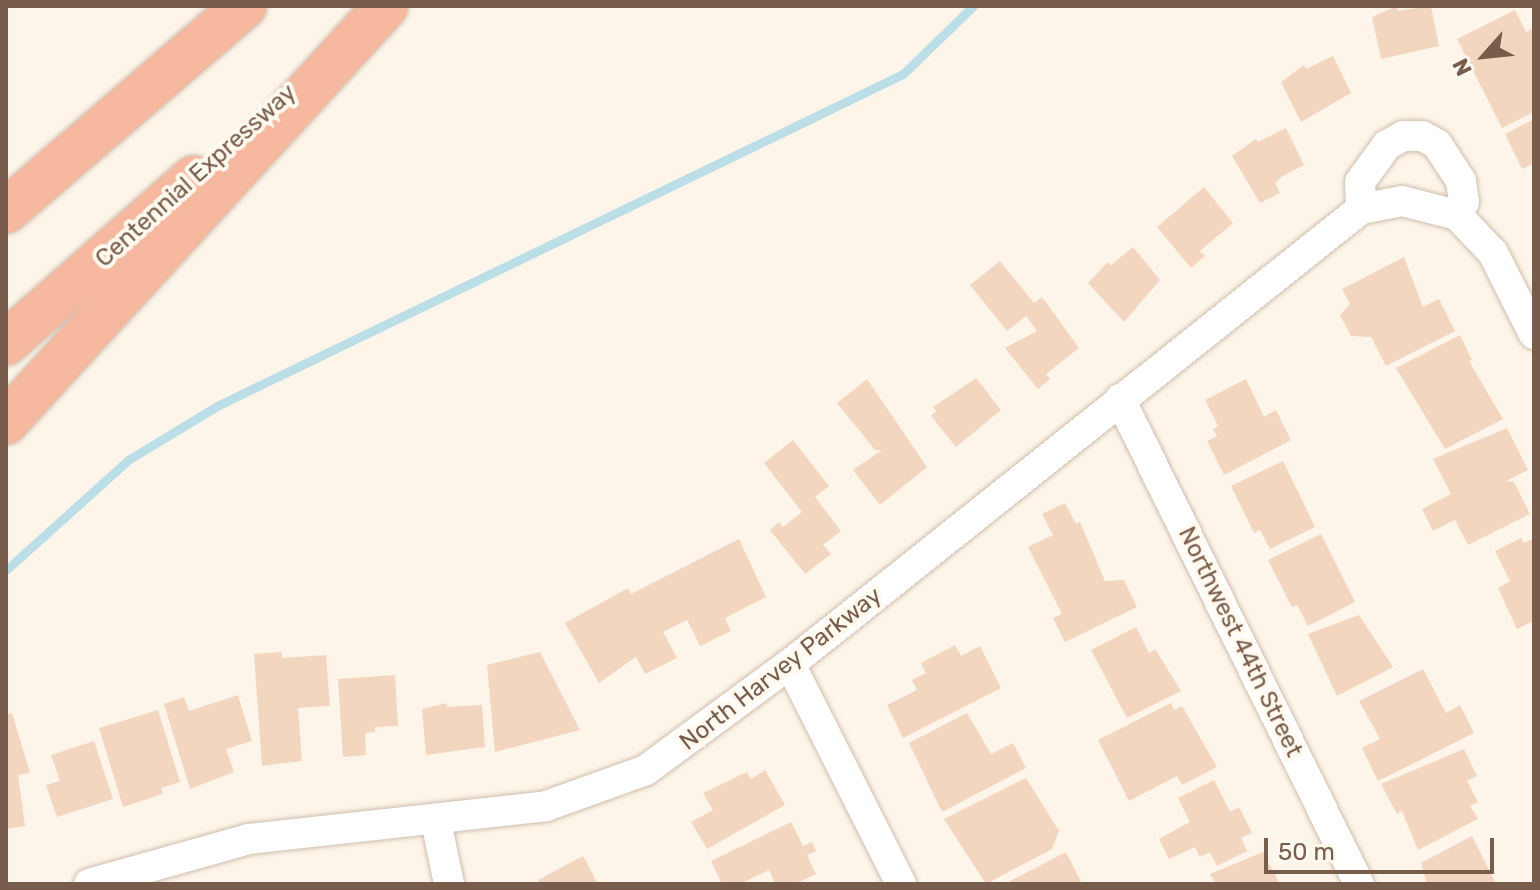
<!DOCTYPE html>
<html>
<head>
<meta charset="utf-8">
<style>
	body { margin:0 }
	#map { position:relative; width:1540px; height:890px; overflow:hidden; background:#fdf5e9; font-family:Rubik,sans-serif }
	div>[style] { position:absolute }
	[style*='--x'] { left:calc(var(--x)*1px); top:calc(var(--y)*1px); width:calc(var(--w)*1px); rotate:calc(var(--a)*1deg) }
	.stream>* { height:9px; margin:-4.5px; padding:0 4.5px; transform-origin:4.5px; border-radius:4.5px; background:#bcdfe7 }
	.building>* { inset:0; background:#f2d6c0 }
	.roads { filter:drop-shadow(0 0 2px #cfbeae) drop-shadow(0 0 2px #cfbeae) }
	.minor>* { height:30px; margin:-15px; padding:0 15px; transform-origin:15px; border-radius:15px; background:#fff }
	.motorway>* { height:44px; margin:-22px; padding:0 22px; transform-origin:22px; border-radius:22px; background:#f6b9a0 }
	span { translate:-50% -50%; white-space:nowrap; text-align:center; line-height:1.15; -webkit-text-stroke:8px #fff9ef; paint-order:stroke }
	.street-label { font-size:24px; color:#785d4c }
	.frame { position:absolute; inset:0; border:8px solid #785d4c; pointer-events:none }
	.north { position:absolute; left:1444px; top:16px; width:80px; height:80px; -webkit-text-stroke:6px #fff9ef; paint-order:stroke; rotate:243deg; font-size:22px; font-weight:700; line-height:32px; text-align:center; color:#785d4c }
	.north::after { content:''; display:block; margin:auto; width:28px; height:36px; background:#785d4c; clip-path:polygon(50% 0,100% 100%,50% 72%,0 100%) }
	.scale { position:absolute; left:1264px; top:838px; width:230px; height:36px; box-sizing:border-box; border:4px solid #785d4c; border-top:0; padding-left:10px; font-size:24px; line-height:28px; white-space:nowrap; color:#785d4c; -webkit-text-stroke:6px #fff9ef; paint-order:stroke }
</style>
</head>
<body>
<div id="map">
	<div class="stream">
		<i style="--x:6;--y:570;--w:164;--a:-42"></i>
		<i style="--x:128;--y:460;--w:104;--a:-31.2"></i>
		<i style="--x:217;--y:406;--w:762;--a:-25.83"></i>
		<i style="--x:903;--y:74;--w:98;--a:-44.2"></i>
	</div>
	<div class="building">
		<i style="clip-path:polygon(1397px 6px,1398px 11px,1431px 6px,1439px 46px,1381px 59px,1372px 17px)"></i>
		<i style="clip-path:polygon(1515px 10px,1526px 32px,1534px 28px,1534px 112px,1502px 128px,1457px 39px)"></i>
		<i style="clip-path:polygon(1333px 56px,1351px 93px,1301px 122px,1281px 82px,1304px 65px,1306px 69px)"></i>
		<i style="clip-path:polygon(1534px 119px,1534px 163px,1522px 169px,1505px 134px)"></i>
		<i style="clip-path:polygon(1286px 128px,1304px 165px,1281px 177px,1275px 183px,1280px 193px,1260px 203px,1232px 156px,1256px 139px,1258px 142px)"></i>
		<i style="clip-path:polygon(1204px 187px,1233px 223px,1200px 251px,1205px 256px,1191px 268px,1157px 227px)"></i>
		<i style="clip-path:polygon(1133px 247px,1160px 280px,1124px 322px,1088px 283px,1108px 262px,1111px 265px)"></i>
		<i style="clip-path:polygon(1404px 257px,1423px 307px,1439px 299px,1455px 331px,1386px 366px,1371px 337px,1351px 336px,1340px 315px,1350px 304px,1342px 289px)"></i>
		<i style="clip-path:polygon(1000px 261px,1034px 303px,1042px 297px,1079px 348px,1046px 374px,1050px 379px,1038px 389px,1005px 348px,1037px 331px,1026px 316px,1007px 331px,970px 285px)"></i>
		<i style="clip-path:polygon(1460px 335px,1472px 360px,1469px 361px,1503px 419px,1445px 449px,1396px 368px)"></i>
		<i style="clip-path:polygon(976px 378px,1001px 410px,956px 447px,931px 416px,936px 411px,933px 407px)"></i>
		<i style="clip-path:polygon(867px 379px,927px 467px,880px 505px,853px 470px,882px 450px,875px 450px,837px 403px)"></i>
		<i style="clip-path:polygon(1246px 379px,1264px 417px,1276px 410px,1291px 440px,1224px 475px,1207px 441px,1217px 436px,1213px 429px,1218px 426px,1205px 400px)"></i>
		<i style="clip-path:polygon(1507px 428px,1528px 470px,1506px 481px,1514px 482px,1530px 514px,1468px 545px,1455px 520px,1433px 531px,1422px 509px,1451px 494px,1433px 459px)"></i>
		<i style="clip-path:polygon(793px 440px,829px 486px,815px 497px,841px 531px,823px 545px,831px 554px,805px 574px,770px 530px,779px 522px,783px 527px,802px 512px,764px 463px)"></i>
		<i style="clip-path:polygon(1283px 461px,1315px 527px,1270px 549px,1260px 530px,1254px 533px,1231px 486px)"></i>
		<i style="clip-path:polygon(1065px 503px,1076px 524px,1080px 522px,1105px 581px,1124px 580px,1137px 607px,1065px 642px,1053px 618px,1062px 614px,1028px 547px,1053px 535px,1042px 514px)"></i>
		<i style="clip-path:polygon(1321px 534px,1355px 602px,1308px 626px,1297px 605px,1292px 607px,1268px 560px)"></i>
		<i style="clip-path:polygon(1521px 538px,1524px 543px,1534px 538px,1534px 621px,1517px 629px,1498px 588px,1510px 581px,1495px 551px)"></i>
		<i style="clip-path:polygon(739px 539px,766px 597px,725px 618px,731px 631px,700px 646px,687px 620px,663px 632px,677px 658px,645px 674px,636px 657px,599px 683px,565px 623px,628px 588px,631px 594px)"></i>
		<i style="clip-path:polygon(1359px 615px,1393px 667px,1337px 696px,1308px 634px)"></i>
		<i style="clip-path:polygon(1136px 627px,1149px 653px,1155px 649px,1181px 691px,1127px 718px,1091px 650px)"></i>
		<i style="clip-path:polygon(955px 645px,961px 656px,980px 646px,1001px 688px,903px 738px,887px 705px,917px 690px,912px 680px,926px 673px,921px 663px)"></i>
		<i style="clip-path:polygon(282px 652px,282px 658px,326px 655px,330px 706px,298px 708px,302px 761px,262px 766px,254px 654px)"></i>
		<i style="clip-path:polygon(540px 652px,580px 730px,495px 752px,487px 665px)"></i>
		<i style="clip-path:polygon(1423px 669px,1446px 713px,1460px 705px,1474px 733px,1378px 781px,1362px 748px,1380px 739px,1359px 701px)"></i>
		<i style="clip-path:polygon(395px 675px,398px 726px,375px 727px,375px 732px,365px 733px,366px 755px,343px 757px,338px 679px)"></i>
		<i style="clip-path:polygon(238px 695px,252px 741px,226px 749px,234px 772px,190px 789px,164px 704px,184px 697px,189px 711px)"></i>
		<i style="clip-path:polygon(447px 703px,447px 707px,482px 705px,485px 747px,426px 755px,422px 709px)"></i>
		<i style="clip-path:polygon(1171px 703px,1174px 710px,1182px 706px,1217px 767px,1182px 785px,1177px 776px,1129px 801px,1098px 740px)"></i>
		<i style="clip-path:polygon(158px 710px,180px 782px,161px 788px,163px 794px,123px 807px,99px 728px)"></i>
		<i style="clip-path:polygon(12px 713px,30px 773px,18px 775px,25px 826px,6px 829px,6px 715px)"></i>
		<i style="clip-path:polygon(967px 713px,991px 754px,1013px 743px,1026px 768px,942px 812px,909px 743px)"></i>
		<i style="clip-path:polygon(94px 741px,113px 799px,57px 817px,46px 785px,60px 781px,51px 755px)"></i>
		<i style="clip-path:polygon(1464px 749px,1477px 776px,1467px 781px,1478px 802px,1470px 806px,1478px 819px,1418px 850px,1402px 811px,1397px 814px,1381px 784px)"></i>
		<i style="clip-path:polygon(765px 770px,785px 805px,707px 849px,691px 822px,713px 810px,703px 793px,747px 772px,751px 779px)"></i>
		<i style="clip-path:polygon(1026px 778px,1059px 831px,1052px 849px,986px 884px,944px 819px)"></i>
		<i style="clip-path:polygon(1214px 780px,1230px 812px,1239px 807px,1252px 833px,1241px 838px,1247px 851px,1217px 866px,1210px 852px,1200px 857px,1195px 847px,1169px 859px,1159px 839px,1190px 822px,1178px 798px)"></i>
		<i style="clip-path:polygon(791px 822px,803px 846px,812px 842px,816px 851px,807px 855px,816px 874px,795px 884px,775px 884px,769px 870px,740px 884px,722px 884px,711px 861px)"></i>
		<i style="clip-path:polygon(1472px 836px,1496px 884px,1427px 884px,1421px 863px)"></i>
		<i style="clip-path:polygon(1066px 852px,1082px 884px,1011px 884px,1010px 881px)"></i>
		<i style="clip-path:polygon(1263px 852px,1280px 884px,1216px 884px,1210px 874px)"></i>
		<i style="clip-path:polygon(583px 856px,598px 884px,540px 884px,538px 880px)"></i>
	</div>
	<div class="roads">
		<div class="minor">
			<i style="--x:1361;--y:209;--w:27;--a:-92"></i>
			<i style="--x:1360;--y:182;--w:46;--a:-53.9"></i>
			<i style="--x:1387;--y:145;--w:18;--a:-29"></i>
			<i style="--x:1403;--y:136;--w:19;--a:0"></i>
			<i style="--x:1422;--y:136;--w:17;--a:28"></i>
			<i style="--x:1437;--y:144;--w:44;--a:57"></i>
			<i style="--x:1461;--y:181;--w:21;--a:82"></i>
			<i style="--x:1464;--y:202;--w:15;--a:118"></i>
			<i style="--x:1120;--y:399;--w:541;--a:63.77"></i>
			<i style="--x:790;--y:664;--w:246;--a:63.2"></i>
			<i style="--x:436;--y:821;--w:64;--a:78.3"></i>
			<i style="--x:89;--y:884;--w:166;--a:-15.7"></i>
			<i style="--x:249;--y:839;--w:299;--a:-6.3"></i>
			<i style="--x:546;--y:806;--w:106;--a:-19.8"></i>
			<i style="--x:646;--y:770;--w:179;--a:-36.4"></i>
			<i style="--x:790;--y:664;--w:730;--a:-38.55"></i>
			<i style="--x:1361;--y:209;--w:42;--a:-11"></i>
			<i style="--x:1402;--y:201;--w:57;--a:14.3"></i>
			<i style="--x:1457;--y:215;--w:52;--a:46.5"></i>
			<i style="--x:1493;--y:253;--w:91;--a:63.2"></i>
		</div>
		<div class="motorway">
			<i style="--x:6;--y:211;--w:314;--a:-40.7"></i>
			<i style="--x:6;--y:343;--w:250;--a:-41.3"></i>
			<i style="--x:6;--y:422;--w:563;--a:-47.59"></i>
		</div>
	</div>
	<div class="street-label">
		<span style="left:196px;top:176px;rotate:-42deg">Centennial Expressway</span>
		<span style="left:1240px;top:642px;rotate:64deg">Northwest 44th Street</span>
		<span style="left:781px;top:669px;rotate:-38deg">North Harvey Parkway</span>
	</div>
	<div class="frame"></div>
	<div class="north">N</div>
	<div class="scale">50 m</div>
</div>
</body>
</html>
